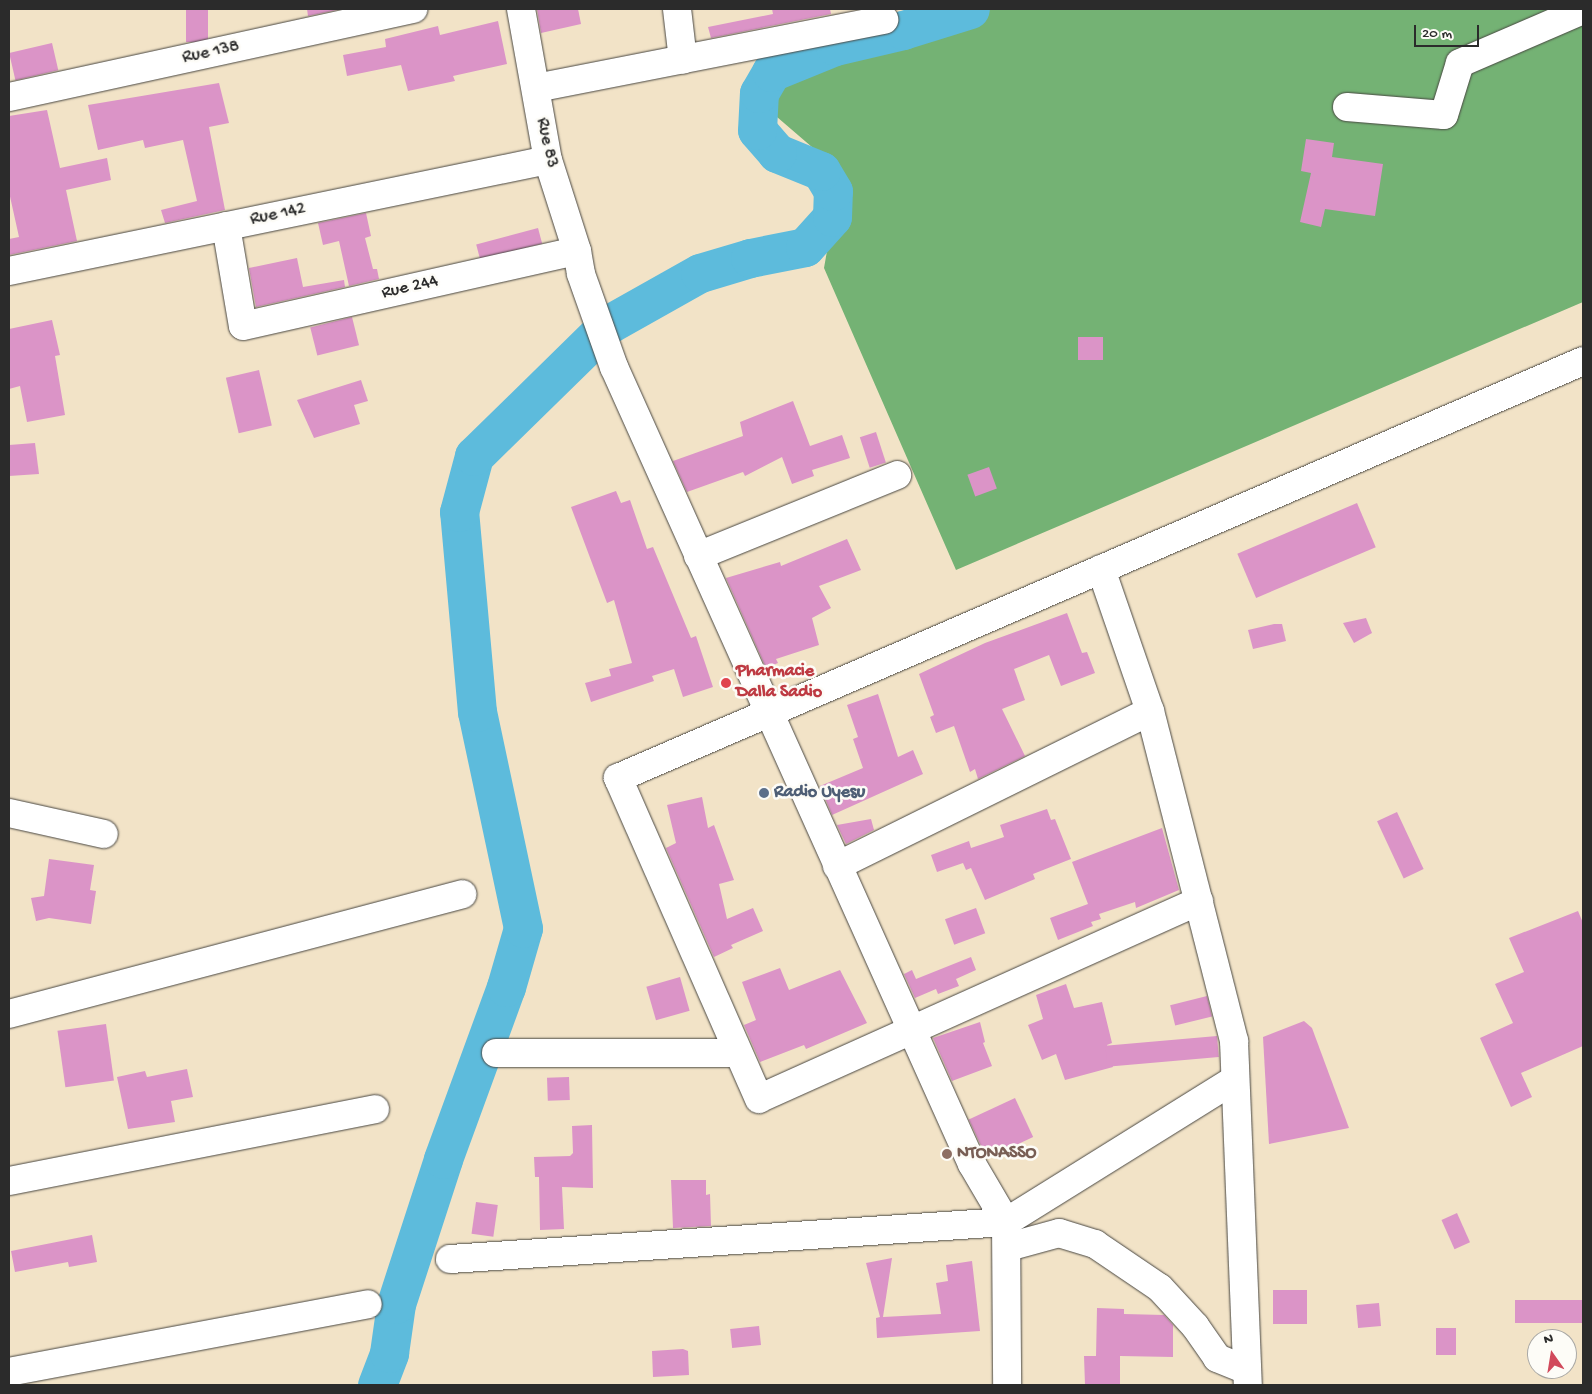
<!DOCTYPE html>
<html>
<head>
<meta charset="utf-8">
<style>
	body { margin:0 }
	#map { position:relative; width:1592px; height:1394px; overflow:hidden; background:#f2e3c7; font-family:"Gochi Hand",sans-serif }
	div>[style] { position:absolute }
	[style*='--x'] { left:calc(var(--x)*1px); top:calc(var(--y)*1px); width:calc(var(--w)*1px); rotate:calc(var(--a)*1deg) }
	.forest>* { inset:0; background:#74b274 }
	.river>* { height:39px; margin:-19.5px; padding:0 19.5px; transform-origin:19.5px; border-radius:19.5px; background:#5dbbdc }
	.building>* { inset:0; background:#db94c7; transform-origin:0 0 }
	.roads { filter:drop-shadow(0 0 1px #494742) drop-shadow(0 0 1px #494742) }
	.minor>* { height:28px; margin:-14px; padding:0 14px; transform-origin:14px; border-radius:14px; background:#fff }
	.dots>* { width:14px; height:14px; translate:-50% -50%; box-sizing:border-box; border:2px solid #fdfcf7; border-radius:50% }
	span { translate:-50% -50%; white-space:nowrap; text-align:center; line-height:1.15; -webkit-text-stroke:5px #fdfcf7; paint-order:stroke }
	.street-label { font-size:18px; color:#2b2b2b }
	.health-label { font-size:18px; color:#be3a42; font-weight:700 }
	.left { translate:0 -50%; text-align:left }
	.service-label { font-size:18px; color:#4e5e75; font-weight:700 }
	.education-label { font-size:18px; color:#785e54; font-weight:700 }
	.frame { position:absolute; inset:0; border:10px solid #2b2b2b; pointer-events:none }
	.north { position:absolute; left:1527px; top:1329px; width:50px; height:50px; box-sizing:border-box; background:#fdfcf7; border:1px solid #a9a8a5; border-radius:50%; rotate:347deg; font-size:14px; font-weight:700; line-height:20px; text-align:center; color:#2b2b2b }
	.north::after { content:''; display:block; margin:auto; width:18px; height:22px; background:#d1495b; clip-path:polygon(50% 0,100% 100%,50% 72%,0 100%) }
	.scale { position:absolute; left:1414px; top:25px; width:65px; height:22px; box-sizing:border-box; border:2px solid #2b2b2b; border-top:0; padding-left:6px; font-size:15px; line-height:18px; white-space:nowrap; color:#2b2b2b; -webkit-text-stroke:4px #fdfcf7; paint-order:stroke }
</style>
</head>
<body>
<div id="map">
	<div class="forest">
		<i style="clip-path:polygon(924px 9px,1574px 9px,1583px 14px,1583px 302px,956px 570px,824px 268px,841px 172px,777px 117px,777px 87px)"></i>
	</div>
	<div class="river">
		<i style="--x:377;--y:1385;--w:34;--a:-69"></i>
		<i style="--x:389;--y:1353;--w:49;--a:-81.9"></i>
		<i style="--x:396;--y:1304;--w:152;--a:-72"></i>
		<i style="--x:443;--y:1159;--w:183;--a:-69.9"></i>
		<i style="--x:506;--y:987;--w:61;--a:-73.9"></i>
		<i style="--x:523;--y:928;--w:221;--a:-102"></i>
		<i style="--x:477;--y:712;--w:201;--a:-95.1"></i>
		<i style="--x:459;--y:512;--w:58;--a:-75"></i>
		<i style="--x:474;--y:456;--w:189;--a:-44.4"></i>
		<i style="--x:609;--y:324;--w:104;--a:-29.3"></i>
		<i style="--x:700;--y:273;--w:52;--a:-16.7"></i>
		<i style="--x:750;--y:258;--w:56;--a:-11.3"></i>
		<i style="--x:805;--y:247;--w:40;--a:-48"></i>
		<i style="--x:832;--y:217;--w:26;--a:-88"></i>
		<i style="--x:833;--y:191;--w:23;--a:-121"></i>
		<i style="--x:821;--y:171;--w:48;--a:-157.8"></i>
		<i style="--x:777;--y:153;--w:30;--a:-131"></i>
		<i style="--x:757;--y:130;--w:37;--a:-87"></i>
		<i style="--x:759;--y:93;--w:24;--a:-60"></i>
		<i style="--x:771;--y:72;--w:69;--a:-22.1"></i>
		<i style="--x:835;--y:46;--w:70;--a:-13.2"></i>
		<i style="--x:903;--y:30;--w:70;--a:-17.4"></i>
	</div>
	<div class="building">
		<i style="left:186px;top:9px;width:22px;height:33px"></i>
		<i style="clip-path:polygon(307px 9px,342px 9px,308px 16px)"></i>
		<i style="clip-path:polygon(537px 9px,578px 9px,581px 24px,541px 33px)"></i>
		<i style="clip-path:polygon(772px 9px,830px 9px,831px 14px,711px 38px,708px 27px,773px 14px)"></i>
		<i style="clip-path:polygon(498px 21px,507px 64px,453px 76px,455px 81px,408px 91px,401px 65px,347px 76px,343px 55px,386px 47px,385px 39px,438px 26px,440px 35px)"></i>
		<i style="left:52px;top:43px;width:28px;height:44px;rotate:77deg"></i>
		<i style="clip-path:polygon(219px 83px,229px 123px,209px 127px,225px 210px,165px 223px,161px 210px,197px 201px,183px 140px,145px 148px,143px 140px,98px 150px,88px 105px)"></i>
		<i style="clip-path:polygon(47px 110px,60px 168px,107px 158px,111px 180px,66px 190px,77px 241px,9px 255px,9px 239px,19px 237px,9px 192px,9px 116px)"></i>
		<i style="clip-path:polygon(1306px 139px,1334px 143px,1332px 157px,1383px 164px,1375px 216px,1325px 209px,1321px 227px,1300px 222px,1311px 173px,1301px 171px)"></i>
		<i style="clip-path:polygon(366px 213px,371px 236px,365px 238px,373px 269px,377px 269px,379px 279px,349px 286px,339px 241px,323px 245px,318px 223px)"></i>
		<i style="left:538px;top:228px;width:16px;height:64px;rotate:75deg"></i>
		<i style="clip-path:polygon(297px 258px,303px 287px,344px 280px,345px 287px,256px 307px,249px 268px)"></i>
		<i style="left:352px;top:317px;width:29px;height:43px;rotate:76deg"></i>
		<i style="clip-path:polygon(52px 320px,60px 355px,55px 356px,65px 415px,27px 422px,20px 386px,9px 389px,9px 329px)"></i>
		<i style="left:1103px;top:337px;width:23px;height:25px;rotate:90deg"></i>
		<i style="left:259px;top:370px;width:57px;height:34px;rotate:77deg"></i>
		<i style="clip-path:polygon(361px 380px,368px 401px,354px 405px,360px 424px,314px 438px,297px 400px)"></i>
		<i style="clip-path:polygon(793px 401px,810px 446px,842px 435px,850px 458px,812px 470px,814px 476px,792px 484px,782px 457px,745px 476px,743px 472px,687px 492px,673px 461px,743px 436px,740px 422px)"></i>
		<i style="left:876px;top:432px;width:32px;height:17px;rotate:72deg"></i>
		<i style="clip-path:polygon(35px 443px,39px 474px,9px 476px,9px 445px)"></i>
		<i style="left:989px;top:467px;width:23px;height:23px;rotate:70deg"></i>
		<i style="clip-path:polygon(616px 491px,621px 503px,630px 500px,647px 549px,653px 547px,691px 638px,696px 636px,713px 687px,683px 697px,674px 669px,652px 676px,654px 681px,591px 702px,585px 683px,611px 676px,609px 669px,632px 663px,614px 600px,607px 603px,571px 507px)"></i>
		<i style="left:1357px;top:503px;width:48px;height:130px;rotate:67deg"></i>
		<i style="clip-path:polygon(847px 539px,861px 570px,819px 586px,831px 608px,812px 618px,819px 645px,776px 659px,778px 663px,766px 668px,726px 578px,780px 562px,781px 566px)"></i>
		<i style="clip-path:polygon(1067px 613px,1082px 653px,1087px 652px,1095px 673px,1061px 686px,1049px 655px,1014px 669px,1025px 700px,1002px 709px,1025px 756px,978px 779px,975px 769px,970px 772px,954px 726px,936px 733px,930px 717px,934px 715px,919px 674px,985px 643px)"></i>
		<i style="clip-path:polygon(1366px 618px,1372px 633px,1354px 643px,1343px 623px)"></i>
		<i style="clip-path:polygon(1274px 624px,1282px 624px,1286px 641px,1253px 649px,1248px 630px)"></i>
		<i style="clip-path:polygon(878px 694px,898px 757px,913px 750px,923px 774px,832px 815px,820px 786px,863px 768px,853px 739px,858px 737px,847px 705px)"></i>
		<i style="clip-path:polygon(702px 797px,708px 828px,714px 825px,734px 880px,719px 884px,727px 919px,753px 908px,763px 931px,731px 945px,733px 948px,714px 957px,666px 848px,676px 843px,667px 805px)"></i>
		<i style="clip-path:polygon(1047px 809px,1051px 820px,1055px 819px,1071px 859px,1033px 874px,1035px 879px,985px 900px,971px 868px,966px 870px,963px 863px,937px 872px,931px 855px,969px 841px,971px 848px,1004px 837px,1000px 825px)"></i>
		<i style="left:1397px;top:812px;width:63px;height:22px;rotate:65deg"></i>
		<i style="clip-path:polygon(871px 819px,874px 830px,846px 844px,837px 825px)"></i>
		<i style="clip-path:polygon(1162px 828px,1179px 890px,1136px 908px,1135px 902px,1099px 914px,1101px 919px,1091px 922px,1093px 926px,1058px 940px,1050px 918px,1088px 904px,1072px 862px)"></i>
		<i style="clip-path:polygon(49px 859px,94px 865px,90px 890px,96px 891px,91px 924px,49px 918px,36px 921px,31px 898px,44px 896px)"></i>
		<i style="left:976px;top:908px;width:27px;height:33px;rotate:70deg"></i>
		<i style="clip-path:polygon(1578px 911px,1583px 923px,1583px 1046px,1521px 1073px,1532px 1097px,1511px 1107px,1480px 1038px,1513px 1023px,1495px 984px,1524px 972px,1509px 938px)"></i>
		<i style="clip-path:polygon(971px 957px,976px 970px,956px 979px,959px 986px,938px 994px,936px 989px,915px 998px,904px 974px,912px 970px,916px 979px)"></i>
		<i style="clip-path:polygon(780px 968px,789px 990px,840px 970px,867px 1023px,806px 1049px,804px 1045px,760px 1062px,744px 1025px,756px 1020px,742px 982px)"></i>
		<i style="left:680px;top:977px;width:35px;height:35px;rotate:74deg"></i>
		<i style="clip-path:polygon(1066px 984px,1074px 1008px,1102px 1002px,1112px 1043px,1107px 1045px,1113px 1067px,1065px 1080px,1056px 1054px,1042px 1060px,1028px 1025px,1043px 1019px,1036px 995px)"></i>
		<i style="left:1207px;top:996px;width:21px;height:38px;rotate:76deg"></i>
		<i style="clip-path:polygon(1304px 1021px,1312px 1028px,1349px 1128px,1269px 1144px,1263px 1037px)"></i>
		<i style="clip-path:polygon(980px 1022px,985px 1042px,983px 1043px,992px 1066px,952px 1081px,933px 1038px)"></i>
		<i style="left:106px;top:1024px;width:57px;height:49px;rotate:82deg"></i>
		<i style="left:1217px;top:1036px;width:21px;height:112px;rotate:85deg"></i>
		<i style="clip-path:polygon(187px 1069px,193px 1097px,171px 1101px,175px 1122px,128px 1129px,117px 1077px,145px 1071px,147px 1077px)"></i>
		<i style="left:569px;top:1077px;width:23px;height:22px;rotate:88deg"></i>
		<i style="left:1015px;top:1098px;width:43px;height:51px;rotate:65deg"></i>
		<i style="clip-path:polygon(592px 1125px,593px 1188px,562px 1187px,564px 1229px,540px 1230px,539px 1177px,535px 1177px,534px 1157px,570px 1156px,573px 1153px,572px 1126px)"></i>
		<i style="clip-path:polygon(671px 1180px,706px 1180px,706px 1195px,710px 1194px,711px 1226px,673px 1228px)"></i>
		<i style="left:476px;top:1202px;width:22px;height:32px;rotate:8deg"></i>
		<i style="left:1457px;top:1213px;width:32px;height:17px;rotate:66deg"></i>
		<i style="clip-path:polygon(92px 1235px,97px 1262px,69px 1267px,68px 1262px,15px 1272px,11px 1251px)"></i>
		<i style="clip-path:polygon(892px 1258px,883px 1317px,941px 1314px,936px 1283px,948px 1281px,946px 1265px,972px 1261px,980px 1331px,877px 1338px,876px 1318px,880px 1317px,866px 1263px)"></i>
		<i style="left:1307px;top:1290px;width:34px;height:34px;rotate:90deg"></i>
		<i style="left:1583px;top:1300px;width:23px;height:68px;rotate:90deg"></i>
		<i style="left:1379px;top:1303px;width:23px;height:23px;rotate:85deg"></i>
		<i style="clip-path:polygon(1097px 1308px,1124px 1309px,1124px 1314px,1164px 1315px,1173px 1325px,1173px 1357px,1120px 1356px,1120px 1385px,1085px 1385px,1084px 1356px,1096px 1356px)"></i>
		<i style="left:759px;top:1326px;width:19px;height:29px;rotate:84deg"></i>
		<i style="left:1436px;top:1328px;width:20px;height:27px"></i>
		<i style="clip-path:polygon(683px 1349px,688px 1351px,689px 1375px,653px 1377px,652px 1351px)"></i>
	</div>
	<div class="roads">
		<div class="minor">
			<i style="--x:521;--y:9;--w:153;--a:79.9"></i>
			<i style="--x:548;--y:160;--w:96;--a:72.3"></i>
			<i style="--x:577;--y:251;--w:23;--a:80"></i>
			<i style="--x:581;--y:274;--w:99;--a:70.5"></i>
			<i style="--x:614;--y:367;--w:874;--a:65.81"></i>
			<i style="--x:972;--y:1164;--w:67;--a:59.6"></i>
			<i style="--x:1006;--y:1222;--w:163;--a:89.6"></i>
			<i style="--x:677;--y:9;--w:51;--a:83.3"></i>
			<i style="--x:536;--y:88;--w:355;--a:-11.1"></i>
			<i style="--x:9;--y:97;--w:414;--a:-12.3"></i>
			<i style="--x:1347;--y:107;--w:97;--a:4.7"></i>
			<i style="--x:1444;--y:115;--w:54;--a:-72.9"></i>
			<i style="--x:1460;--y:63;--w:134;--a:-23.3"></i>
			<i style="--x:226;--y:226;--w:101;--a:80.4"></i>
			<i style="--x:243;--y:326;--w:342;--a:-12.7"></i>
			<i style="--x:9;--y:271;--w:550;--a:-11.64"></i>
			<i style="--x:698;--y:556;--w:215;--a:-22.1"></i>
			<i style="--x:1101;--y:569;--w:150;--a:71"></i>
			<i style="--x:1150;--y:711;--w:341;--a:75.7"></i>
			<i style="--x:1234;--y:1041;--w:344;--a:87.7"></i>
			<i style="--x:9;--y:813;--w:97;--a:12.5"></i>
			<i style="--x:837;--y:866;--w:349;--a:-26.3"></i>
			<i style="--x:1199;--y:901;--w:482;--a:155.8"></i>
			<i style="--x:759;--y:1099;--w:351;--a:-113.7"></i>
			<i style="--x:618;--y:778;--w:1051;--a:-23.37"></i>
			<i style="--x:9;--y:1014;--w:469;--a:-14.8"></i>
			<i style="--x:496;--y:1053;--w:242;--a:0"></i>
			<i style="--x:9;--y:1181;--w:373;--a:-11.1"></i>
			<i style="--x:1008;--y:1247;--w:53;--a:-15.4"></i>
			<i style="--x:1059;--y:1233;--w:38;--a:17"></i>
			<i style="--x:1095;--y:1244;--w:78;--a:34.1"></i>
			<i style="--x:1160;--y:1288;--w:52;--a:47.4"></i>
			<i style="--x:1195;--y:1326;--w:39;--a:55"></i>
			<i style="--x:1217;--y:1358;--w:32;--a:22"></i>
			<i style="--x:450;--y:1259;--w:557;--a:-3.81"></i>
			<i style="--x:1006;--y:1222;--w:269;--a:-31.9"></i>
			<i style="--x:9;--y:1372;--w:365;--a:-10.7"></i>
		</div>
	</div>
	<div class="dots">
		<i style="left:726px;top:683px;background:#e0444e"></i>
		<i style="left:764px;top:793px;background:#5c6f8a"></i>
		<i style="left:947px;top:1154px;background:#8d6e63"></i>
	</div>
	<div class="street-label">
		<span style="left:211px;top:53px;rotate:-12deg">Rue 138</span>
		<span style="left:546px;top:143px;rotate:78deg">Rue 83</span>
		<span style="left:278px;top:215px;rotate:-12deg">Rue 142</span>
		<span style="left:410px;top:288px;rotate:-13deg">Rue 244</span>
	</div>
	<div class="health-label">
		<span class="left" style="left:736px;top:683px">Pharmacie<br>Dalla Sadio</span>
	</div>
	<div class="service-label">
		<span class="left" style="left:774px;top:793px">Radio Uyesu</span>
	</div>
	<div class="education-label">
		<span class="left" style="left:957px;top:1154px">NTONASSO</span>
	</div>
	<div class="frame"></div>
	<div class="north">N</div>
	<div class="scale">20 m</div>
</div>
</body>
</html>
